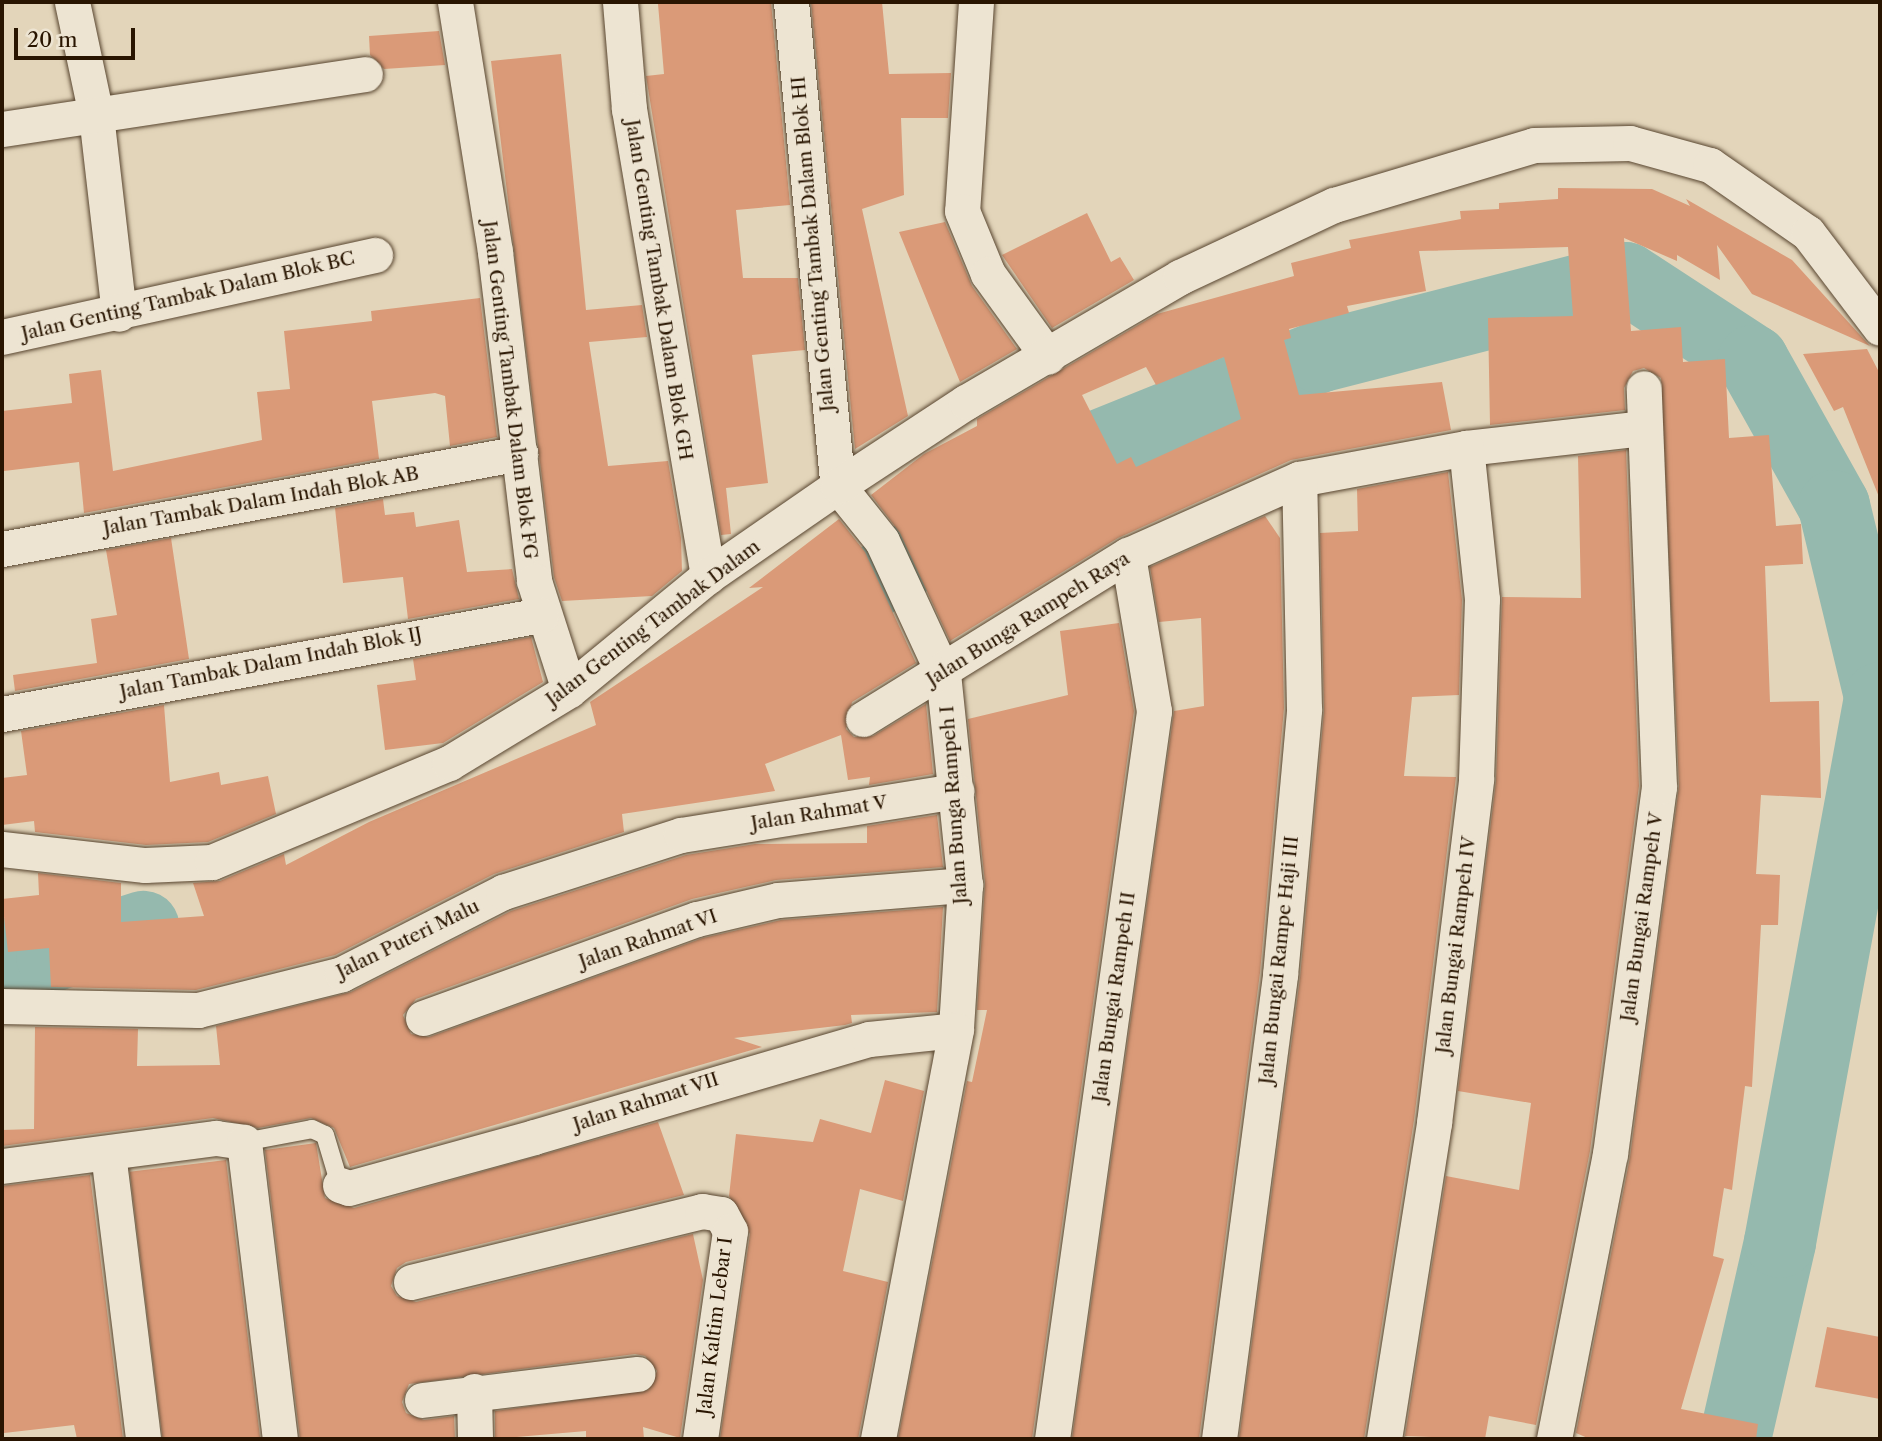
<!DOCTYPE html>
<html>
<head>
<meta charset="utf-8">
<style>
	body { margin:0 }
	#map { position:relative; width:1882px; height:1441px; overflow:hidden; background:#e3d5ba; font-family:"Libre Caslon Text",serif }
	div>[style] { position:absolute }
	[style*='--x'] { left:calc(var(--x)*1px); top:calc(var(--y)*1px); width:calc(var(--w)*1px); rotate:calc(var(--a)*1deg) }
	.river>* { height:72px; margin:-36px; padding:0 36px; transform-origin:36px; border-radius:36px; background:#95b9ae }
	.building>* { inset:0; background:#da9a78; transform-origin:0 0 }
	.roads { filter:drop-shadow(0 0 2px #58452f) drop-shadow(0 0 2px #58452f) }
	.lane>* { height:18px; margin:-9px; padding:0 9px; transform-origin:9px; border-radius:9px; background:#ede4d2 }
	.street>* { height:35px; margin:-17.5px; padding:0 17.5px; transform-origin:17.5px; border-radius:17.5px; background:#ede4d2 }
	span { translate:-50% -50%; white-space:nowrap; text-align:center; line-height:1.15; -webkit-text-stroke:7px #ede4d2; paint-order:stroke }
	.street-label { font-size:19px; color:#291501 }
	.frame { position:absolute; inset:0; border:4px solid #291501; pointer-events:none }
	.scale { position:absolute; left:14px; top:28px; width:121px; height:32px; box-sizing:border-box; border:4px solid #291501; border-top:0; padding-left:9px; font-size:21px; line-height:24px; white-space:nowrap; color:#291501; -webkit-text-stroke:5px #ede4d2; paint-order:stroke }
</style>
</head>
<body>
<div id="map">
	<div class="river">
		<i style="--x:795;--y:632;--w:325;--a:-32.4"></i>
		<i style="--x:1069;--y:458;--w:270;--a:-22"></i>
		<i style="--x:1319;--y:357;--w:317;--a:-14.4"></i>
		<i style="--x:1626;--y:278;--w:152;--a:33.2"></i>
		<i style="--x:1753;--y:361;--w:166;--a:60.8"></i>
		<i style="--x:1834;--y:506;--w:195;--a:76.4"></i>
		<i style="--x:2;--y:954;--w:50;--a:2.3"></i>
		<i style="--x:52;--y:956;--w:96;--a:-17.7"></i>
		<i style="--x:1735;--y:1439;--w:202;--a:-77.1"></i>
		<i style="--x:1780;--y:1242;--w:553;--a:-79.58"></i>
	</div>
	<div class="building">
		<i style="clip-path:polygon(771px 2px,790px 205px,736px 210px,743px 278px,798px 278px,805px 350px,752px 355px,768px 483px,726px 488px,731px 534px,721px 535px,646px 76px,664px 74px,658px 4px)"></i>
		<i style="clip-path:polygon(811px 2px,882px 2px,889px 74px,951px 73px,948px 118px,901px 118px,904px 195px,862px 209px,908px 416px,855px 449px)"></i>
		<i style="clip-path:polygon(439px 31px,445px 65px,384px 69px,370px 55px,369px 36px)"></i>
		<i style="clip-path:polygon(561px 54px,586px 310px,642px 305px,647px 337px,589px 342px,608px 466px,668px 461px,681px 538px,682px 571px,652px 596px,562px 601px,554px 577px,491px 61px)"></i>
		<i style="clip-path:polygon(evenodd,1558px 188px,1652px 189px,1690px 206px,1686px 199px,1792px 260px,1870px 346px,1752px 294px,1717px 245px,1720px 280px,1677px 255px,1677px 261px,1624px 238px,1631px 331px,1681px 327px,1683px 362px,1725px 359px,1729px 438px,1769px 435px,1776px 526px,1801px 524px,1803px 564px,1765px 566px,1770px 702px,1819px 701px,1821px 798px,1761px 795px,1756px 874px,1780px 875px,1778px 925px,1761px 925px,1752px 1087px,1745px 1086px,1732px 1190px,1724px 1188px,1713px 1256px,1724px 1259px,1681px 1409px,1758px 1424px,1756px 1439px,1590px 1439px,1576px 1433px,1630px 1157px,1679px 786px,1661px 378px,1644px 368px,1633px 371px,1624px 388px,1625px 410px,1490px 425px,1488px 318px,1573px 316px,1568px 247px,1419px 251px,1426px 291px,1347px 306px,1349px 313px,1289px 329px,1291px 338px,1284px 340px,1299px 395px,1442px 382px,1451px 430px,1291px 460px,1118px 538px,950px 641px,900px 533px,871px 495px,924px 454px,977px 426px,977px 419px,1157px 314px,1294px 276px,1291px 263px,1351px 248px,1349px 240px,1461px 219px,1460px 211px,1499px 209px,1499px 203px,1558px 199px,1558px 188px,1224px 357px,1241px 419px,1136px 467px,1131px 457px,1117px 464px,1082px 395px,1146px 367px,1156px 385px,1224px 357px)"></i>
		<i style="clip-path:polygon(1087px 213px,1111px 262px,1120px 257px,1134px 280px,1052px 328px,1002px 255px)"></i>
		<i style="clip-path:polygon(945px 222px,972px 286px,1017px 349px,960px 382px,899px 232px)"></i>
		<i style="clip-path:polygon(480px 298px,497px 437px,450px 446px,445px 396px,435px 393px,372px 401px,379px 459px,84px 513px,79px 462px,4px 471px,2px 411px,72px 403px,69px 374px,101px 370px,113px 471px,262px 440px,257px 392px,290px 389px,284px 331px,372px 321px,371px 311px)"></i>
		<i style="clip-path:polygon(1867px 349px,1880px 374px,1879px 497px,1843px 407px,1834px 411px,1803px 354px)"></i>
		<i style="clip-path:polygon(1626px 450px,1639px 786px,1590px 1151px,1536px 1425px,1489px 1416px,1485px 1439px,1405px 1436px,1446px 1176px,1519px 1190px,1531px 1103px,1458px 1091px,1496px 781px,1502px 597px,1581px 598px,1578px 456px)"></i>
		<i style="clip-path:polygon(1448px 472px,1462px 600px,1459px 695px,1412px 697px,1404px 776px,1456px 777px,1414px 1120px,1364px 1439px,1239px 1439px,1300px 978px,1324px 711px,1320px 533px,1358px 531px,1357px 489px)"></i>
		<i style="clip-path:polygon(383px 499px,385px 515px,414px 512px,416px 527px,459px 520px,467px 572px,512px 569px,519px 599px,408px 619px,403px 577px,343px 583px,335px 508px)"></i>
		<i style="clip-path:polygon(1265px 516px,1280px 538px,1284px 708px,1260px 973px,1199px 1439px,1072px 1439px,1174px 711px,1204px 706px,1201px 618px,1159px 622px,1150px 567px)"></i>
		<i style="clip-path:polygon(839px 519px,865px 552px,916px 663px,852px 702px,846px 729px,854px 737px,873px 736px,926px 704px,933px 774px,869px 785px,870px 777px,848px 780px,841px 735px,765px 764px,775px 791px,622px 814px,624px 832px,494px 874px,335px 955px,196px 990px,51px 987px,49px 948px,8px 952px,2px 899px,39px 895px,38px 873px,121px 883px,121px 922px,204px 916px,193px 883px,220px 881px,284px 854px,286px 865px,369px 822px,596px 725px,590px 702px,763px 587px,749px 588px)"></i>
		<i style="clip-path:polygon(171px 538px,189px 659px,15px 691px,13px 675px,97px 663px,91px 619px,117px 615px,106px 550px)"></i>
		<i style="clip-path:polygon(1119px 623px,1134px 711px,1032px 1439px,898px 1439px,967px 1081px,972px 1082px,987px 1010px,977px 1010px,985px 883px,968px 719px,1068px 695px,1060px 631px)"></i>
		<i style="clip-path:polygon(531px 637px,543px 682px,443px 743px,385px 750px,377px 685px,416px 680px,413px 659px)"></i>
		<i style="clip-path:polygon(164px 705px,170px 782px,219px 772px,221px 785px,268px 776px,276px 814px,208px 842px,146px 845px,35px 832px,34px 821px,2px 825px,2px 778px,27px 775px,21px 731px)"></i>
		<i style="clip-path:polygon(937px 815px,943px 867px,776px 880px,692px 899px,416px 999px,403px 1015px,411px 1034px,429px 1037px,703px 938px,781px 920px,943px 907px,937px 1012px,851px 1015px,852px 1023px,845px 1025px,734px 1038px,762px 1047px,350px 1167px,334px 1128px,311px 1118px,258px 1128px,213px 1118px,2px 1146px,2px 1130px,34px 1129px,35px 1027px,138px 1029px,137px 1066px,220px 1065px,216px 1026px,351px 992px,511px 911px,686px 855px,755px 844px,867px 843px,867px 826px)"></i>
		<i style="clip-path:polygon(885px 1080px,924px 1091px,903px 1201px,860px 1189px,843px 1271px,888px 1282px,858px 1439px,720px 1439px,750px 1234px,729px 1196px,736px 1134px,813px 1142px,820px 1119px,871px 1133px)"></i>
		<i style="clip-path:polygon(658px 1122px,684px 1195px,406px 1262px,397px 1268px,391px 1286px,397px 1296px,416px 1302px,693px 1234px,703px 1280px,680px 1438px,643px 1427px,644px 1439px,586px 1439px,586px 1431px,495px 1439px,495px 1411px,648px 1390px,657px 1371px,645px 1356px,635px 1354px,409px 1384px,402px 1402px,406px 1413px,424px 1420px,454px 1416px,455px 1439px,300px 1439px,265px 1150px,316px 1143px,325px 1198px,354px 1208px)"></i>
		<i style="left:226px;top:1160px;width:281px;height:97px;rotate:83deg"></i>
		<i style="clip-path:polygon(90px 1175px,123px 1439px,77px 1439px,74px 1425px,4px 1433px,2px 1186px)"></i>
		<i style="clip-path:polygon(1827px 1327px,1880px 1337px,1880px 1399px,1815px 1387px)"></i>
	</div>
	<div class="roads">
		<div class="lane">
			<i style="--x:244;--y:1142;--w:69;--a:-10.8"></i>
			<i style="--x:312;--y:1129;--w:14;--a:25"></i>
			<i style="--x:325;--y:1135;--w:52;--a:73.3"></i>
		</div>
		<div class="street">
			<i style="--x:72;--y:2;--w:116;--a:78"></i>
			<i style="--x:96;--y:115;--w:200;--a:83.4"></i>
			<i style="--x:455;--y:2;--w:253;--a:80.9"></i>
			<i style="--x:495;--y:252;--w:331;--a:83.2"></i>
			<i style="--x:534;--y:581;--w:114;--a:72.2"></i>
			<i style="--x:620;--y:2;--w:107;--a:85.2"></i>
			<i style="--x:629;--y:109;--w:474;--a:80.4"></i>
			<i style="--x:791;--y:2;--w:486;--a:84.5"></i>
			<i style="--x:838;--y:486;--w:70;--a:51.3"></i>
			<i style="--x:882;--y:541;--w:145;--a:65.2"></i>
			<i style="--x:943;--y:673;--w:213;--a:84.1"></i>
			<i style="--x:965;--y:885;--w:145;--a:93.6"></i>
			<i style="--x:956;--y:1030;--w:416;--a:100.8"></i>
			<i style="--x:976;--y:2;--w:209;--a:93.8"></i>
			<i style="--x:962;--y:211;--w:68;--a:67.6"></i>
			<i style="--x:988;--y:274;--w:102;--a:54.1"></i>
			<i style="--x:2;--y:129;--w:367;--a:-8.6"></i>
			<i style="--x:2;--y:337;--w:382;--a:-12.4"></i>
			<i style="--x:2;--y:549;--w:527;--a:-10.5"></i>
			<i style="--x:2;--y:714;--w:548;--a:-10.41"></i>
			<i style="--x:863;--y:719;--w:312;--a:-31.8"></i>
			<i style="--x:1128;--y:555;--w:187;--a:-24"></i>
			<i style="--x:1299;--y:479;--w:170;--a:-10.5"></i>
			<i style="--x:1466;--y:448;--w:180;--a:-6.4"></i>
			<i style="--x:2;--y:849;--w:144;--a:6.4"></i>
			<i style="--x:145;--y:865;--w:67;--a:-2.6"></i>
			<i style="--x:212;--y:862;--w:257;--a:-22.7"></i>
			<i style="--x:449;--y:763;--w:140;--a:-31.3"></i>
			<i style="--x:569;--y:690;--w:180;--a:-39.4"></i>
			<i style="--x:708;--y:576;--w:158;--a:-34.7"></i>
			<i style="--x:838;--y:486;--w:153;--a:-33.3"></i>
			<i style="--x:966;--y:402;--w:248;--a:-30.3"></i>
			<i style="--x:1180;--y:277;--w:170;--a:-25.1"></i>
			<i style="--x:1334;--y:205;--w:209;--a:-16.7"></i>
			<i style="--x:1534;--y:145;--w:96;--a:-1.2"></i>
			<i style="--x:1630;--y:143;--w:83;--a:15.4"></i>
			<i style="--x:1710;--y:165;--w:119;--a:34.8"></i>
			<i style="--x:1808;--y:233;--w:119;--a:52.8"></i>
			<i style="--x:2;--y:1006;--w:196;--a:1.2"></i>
			<i style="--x:198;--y:1010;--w:148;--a:-14"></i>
			<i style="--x:342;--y:974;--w:181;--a:-27"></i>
			<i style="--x:503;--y:892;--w:187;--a:-17.8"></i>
			<i style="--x:681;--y:835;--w:279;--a:-9.1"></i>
			<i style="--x:423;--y:1018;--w:291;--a:-19.9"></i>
			<i style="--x:697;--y:919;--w:83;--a:-13.2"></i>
			<i style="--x:778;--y:900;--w:188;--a:-4.6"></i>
			<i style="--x:108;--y:1153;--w:288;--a:83"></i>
			<i style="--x:2;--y:1166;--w:216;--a:-7.5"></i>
			<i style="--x:216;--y:1138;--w:28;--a:8"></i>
			<i style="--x:244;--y:1142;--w:299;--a:83.1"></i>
			<i style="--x:340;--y:1185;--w:9;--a:18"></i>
			<i style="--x:349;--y:1188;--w:192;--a:-15.4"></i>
			<i style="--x:534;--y:1137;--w:349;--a:-16.3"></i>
			<i style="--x:869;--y:1039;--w:87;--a:-5.9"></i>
			<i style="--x:411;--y:1282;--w:300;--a:-13.7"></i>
			<i style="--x:702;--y:1211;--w:19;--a:9"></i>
			<i style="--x:721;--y:1214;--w:19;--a:62"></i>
			<i style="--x:730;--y:1231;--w:210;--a:98.2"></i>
			<i style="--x:474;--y:1391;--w:48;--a:88.8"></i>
			<i style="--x:422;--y:1400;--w:217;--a:-6.9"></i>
			<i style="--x:1052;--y:1439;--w:735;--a:-82.02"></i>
			<i style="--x:1154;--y:711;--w:158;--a:-99.5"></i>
			<i style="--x:1219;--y:1439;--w:468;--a:-82.5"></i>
			<i style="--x:1280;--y:975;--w:267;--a:-84.8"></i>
			<i style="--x:1304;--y:709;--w:230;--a:-91.2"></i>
			<i style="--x:1384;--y:1439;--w:320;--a:-81"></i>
			<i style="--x:1434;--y:1123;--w:347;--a:-83"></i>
			<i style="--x:1476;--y:779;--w:180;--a:-88.1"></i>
			<i style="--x:1482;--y:599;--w:152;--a:-96"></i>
			<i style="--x:1554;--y:1439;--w:290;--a:-78.9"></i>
			<i style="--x:1610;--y:1154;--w:370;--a:-82.4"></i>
			<i style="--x:1659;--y:787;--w:399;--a:-92.2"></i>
		</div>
	</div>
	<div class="street-label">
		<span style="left:813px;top:244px;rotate:-95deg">Jalan Genting Tambak Dalam Blok HI</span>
		<span style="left:659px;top:290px;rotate:81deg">Jalan Genting Tambak Dalam Blok GH</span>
		<span style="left:188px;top:296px;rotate:-13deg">Jalan Genting Tambak Dalam Blok BC</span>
		<span style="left:510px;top:390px;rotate:83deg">Jalan Genting Tambak Dalam Blok FG</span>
		<span style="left:261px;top:501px;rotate:-10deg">Jalan Tambak Dalam Indah Blok AB</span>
		<span style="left:1028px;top:619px;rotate:-32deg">Jalan Bunga Rampeh Raya</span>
		<span style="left:653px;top:623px;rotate:-37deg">Jalan Genting Tambak Dalam</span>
		<span style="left:271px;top:663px;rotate:-11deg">Jalan Tambak Dalam Indah Blok IJ</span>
		<span style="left:954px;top:805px;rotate:-94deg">Jalan Bunga Rampeh I</span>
		<span style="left:819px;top:813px;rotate:-9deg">Jalan Rahmat V</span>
		<span style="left:1642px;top:917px;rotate:-82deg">Jalan Bungai Rampeh V</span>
		<span style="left:408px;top:939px;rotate:-26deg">Jalan Puteri Malu</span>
		<span style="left:648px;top:939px;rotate:-19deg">Jalan Rahmat VI</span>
		<span style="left:1456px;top:945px;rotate:-83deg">Jalan Bungai Rampeh IV</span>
		<span style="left:1279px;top:960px;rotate:-84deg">Jalan Bungai Rampe Haji III</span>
		<span style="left:1114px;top:997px;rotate:-82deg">Jalan Bungai Rampeh II</span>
		<span style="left:646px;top:1102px;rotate:-18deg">Jalan Rahmat VII</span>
		<span style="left:715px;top:1326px;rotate:-83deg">Jalan Kaltim Lebar I</span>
	</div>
	<div class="frame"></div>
	<div class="scale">20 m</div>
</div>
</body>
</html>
